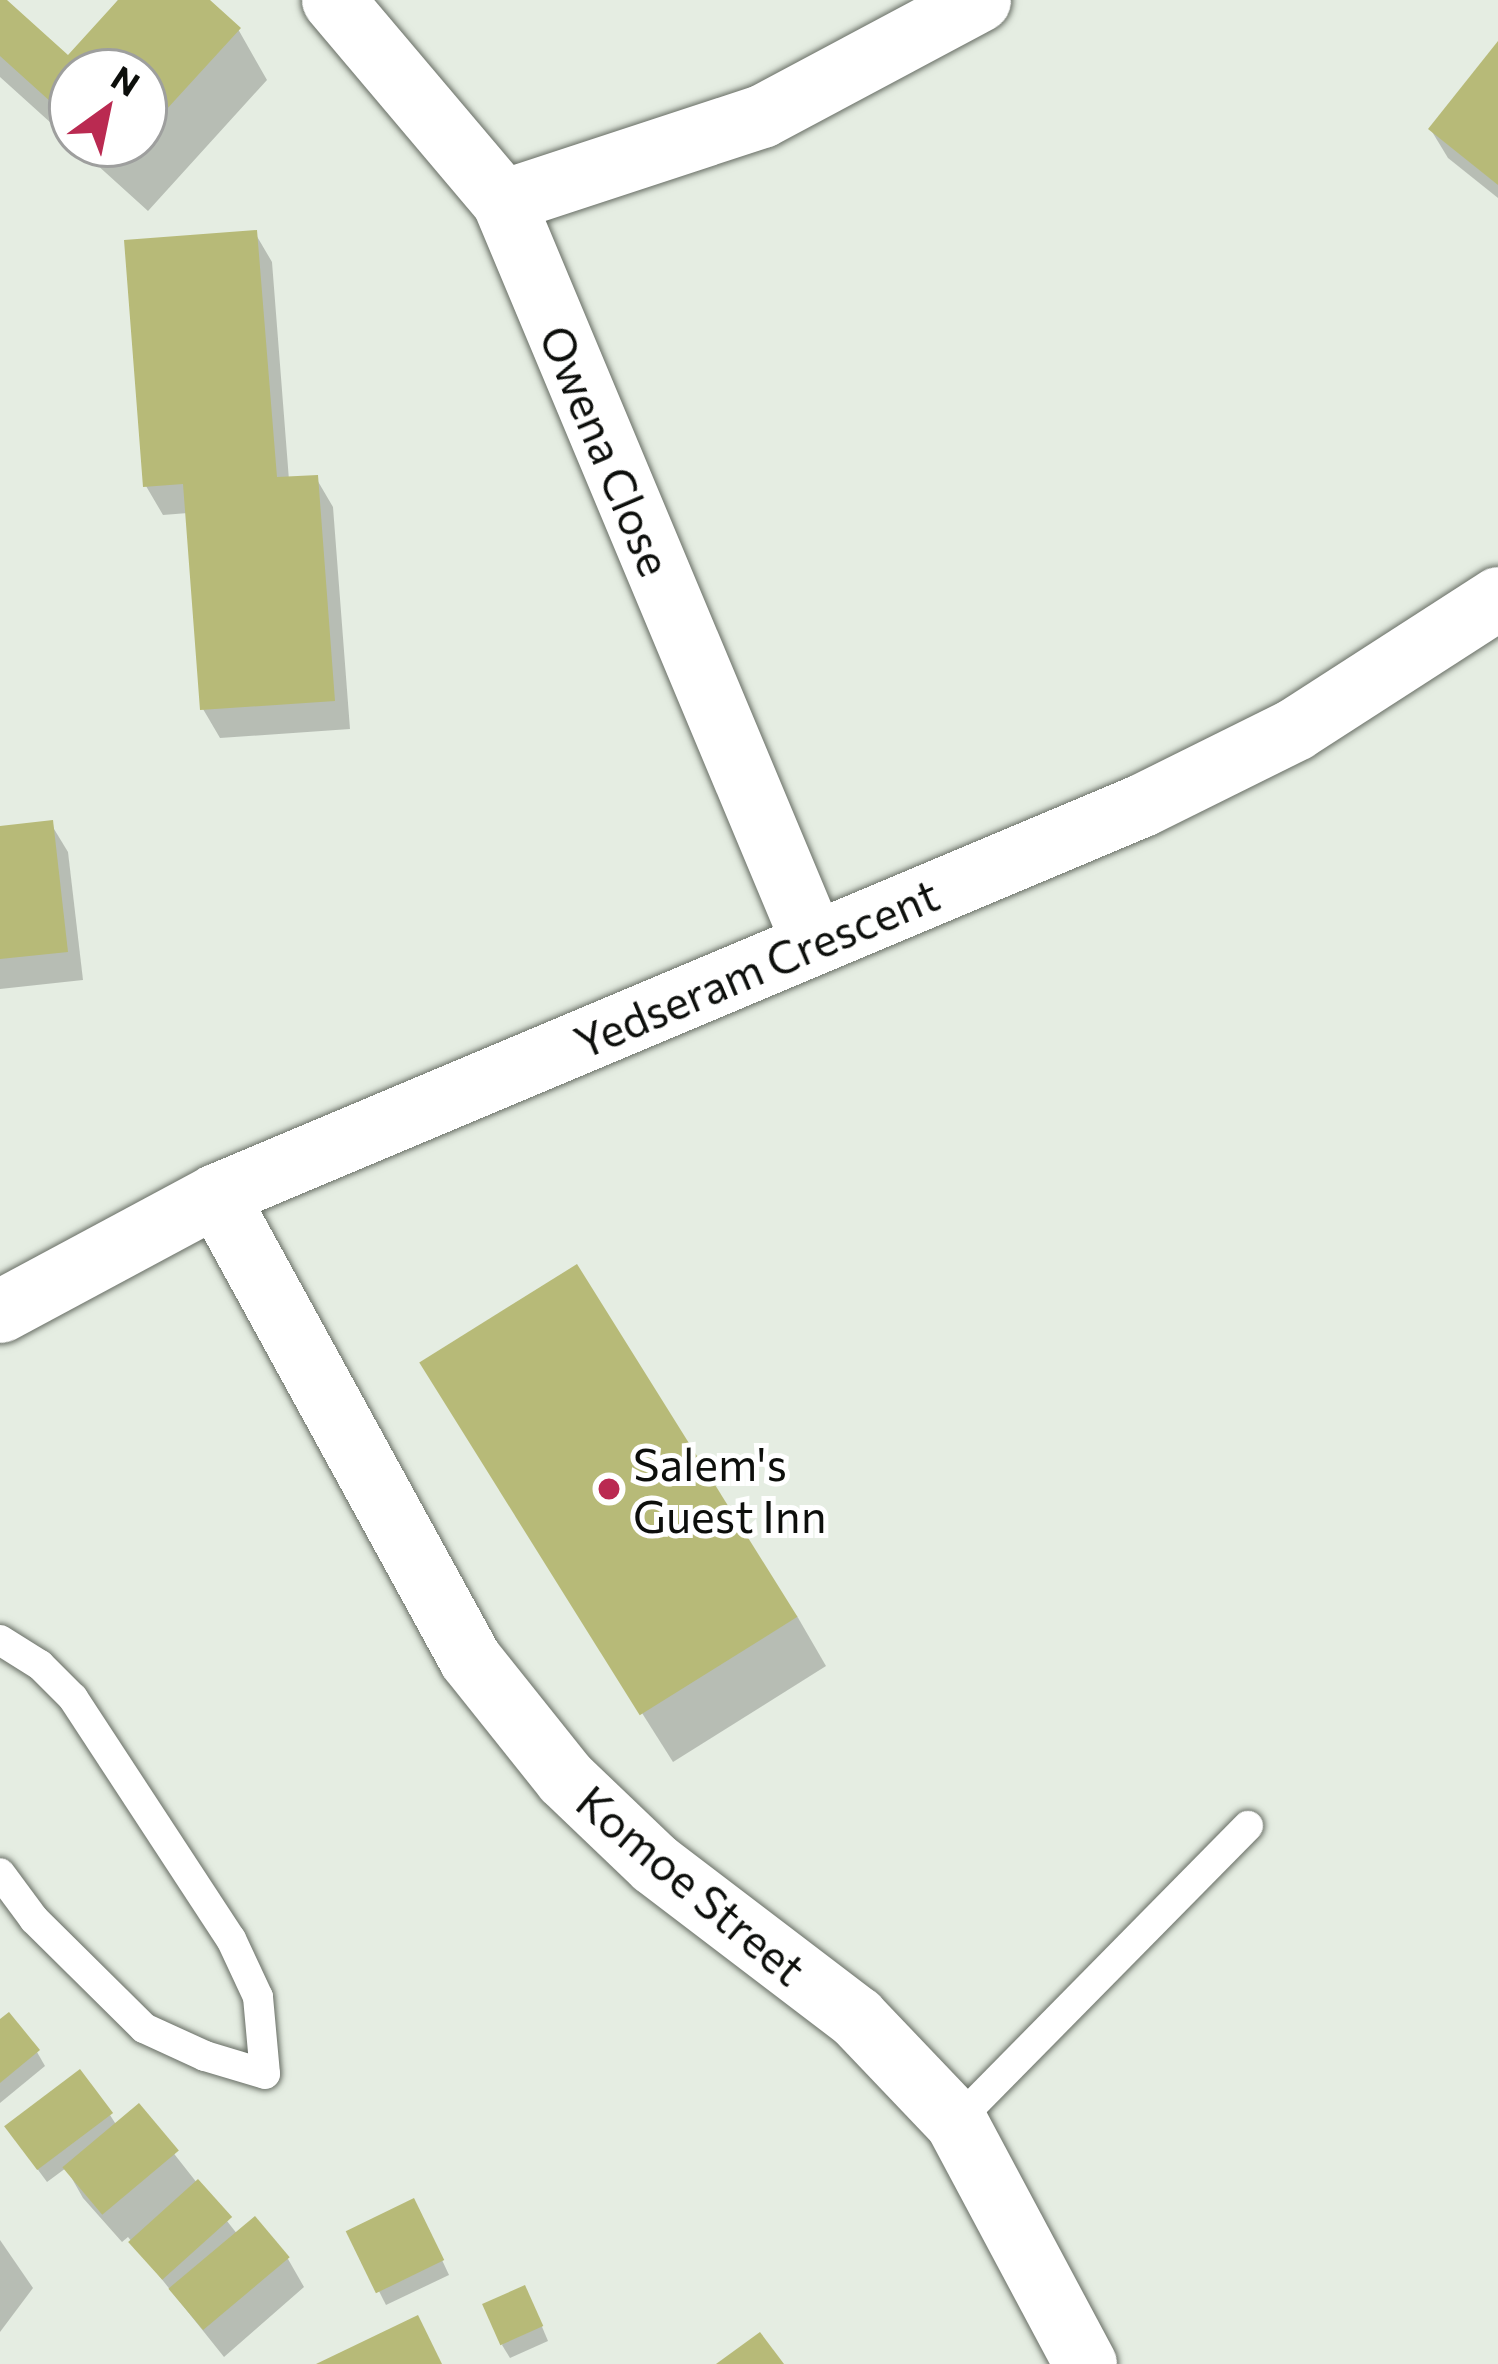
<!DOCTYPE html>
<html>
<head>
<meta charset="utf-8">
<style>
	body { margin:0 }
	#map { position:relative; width:1498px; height:2364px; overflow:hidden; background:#e5ede2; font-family:Commissioner,sans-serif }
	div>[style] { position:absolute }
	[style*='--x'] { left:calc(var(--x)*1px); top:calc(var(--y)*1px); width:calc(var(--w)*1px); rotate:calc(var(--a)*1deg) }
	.shadow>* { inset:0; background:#0003 }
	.building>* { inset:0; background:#b7ba78; transform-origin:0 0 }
	.roads { filter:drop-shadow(0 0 3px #676d64) drop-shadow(0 0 3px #676d64) }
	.service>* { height:30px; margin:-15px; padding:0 15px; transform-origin:15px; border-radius:15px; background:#fff }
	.minor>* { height:63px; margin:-31.5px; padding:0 31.5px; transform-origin:31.5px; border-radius:31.5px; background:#fff }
	.dots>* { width:33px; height:33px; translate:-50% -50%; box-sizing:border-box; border:6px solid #fff; border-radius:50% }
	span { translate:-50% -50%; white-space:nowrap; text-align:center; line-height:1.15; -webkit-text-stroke:10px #fff; paint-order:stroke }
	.street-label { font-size:45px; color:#0d0f0c }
	.poi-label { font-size:45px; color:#0d0f0c }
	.left { translate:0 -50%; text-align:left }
	.north { position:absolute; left:48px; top:48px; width:120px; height:120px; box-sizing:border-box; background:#fff; border:3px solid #9e9f9e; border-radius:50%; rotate:33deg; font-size:33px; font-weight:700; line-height:48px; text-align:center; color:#0d0f0c }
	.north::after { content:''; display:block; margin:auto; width:42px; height:54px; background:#ba2a51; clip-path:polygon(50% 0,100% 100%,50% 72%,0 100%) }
</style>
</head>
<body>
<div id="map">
	<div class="shadow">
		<i style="clip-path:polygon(0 0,68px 60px,118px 0,206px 0,238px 29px,267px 80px,148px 211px,74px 144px,144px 144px,144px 72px,72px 72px,72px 142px,0 77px)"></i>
		<i style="clip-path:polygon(1498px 47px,1498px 198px,1448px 158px,1431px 130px)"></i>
		<i style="clip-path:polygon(255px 233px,272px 262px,289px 480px,316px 478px,333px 507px,350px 729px,220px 738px,203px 709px,188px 513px,163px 515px,146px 486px)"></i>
		<i style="clip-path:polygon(51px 824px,68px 852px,83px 980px,0 989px,0 829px)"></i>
		<i style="clip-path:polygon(452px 1413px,797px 1616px,826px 1666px,673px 1762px)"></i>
		<i style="clip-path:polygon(0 2023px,37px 2052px,45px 2066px,0 2103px)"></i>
		<i style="clip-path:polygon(138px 2108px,238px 2235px,288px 2259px,304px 2287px,224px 2357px,128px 2237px,122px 2242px,83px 2198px,66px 2168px,47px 2182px,16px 2140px,110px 2115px,117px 2126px)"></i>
		<i style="clip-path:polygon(421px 2215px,449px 2275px,386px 2305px,349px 2232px)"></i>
		<i style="clip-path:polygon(0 2240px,33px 2288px,0 2332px)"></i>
		<i style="clip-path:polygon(532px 2303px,548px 2341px,510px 2358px,502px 2345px)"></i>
	</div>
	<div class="building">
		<i style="clip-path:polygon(0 0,7px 0,68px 55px,118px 0,210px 0,241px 28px,144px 134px,144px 72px,72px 72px,72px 121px,0 56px)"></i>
		<i style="clip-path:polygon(1498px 41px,1498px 185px,1428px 129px)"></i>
		<i style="clip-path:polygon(97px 144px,135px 144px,118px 162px)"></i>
		<i style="clip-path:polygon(257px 230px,277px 477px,318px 475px,335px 701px,200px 710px,183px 484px,143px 487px,124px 240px)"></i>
		<i style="clip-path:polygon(53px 820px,68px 952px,0 959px,0 826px)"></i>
		<i style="left:577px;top:1264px;width:416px;height:186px;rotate:58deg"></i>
		<i style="clip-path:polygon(9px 2012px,40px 2050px,0 2083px,0 2019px)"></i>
		<i style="left:80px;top:2069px;width:55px;height:95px;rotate:53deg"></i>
		<i style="left:139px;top:2103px;width:62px;height:100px;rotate:50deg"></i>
		<i style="left:198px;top:2179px;width:51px;height:94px;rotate:48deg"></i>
		<i style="left:414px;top:2198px;width:69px;height:76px;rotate:64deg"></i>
		<i style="left:255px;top:2216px;width:54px;height:113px;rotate:50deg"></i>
		<i style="left:525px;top:2285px;width:45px;height:47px;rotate:66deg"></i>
		<i style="clip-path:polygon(418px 2315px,442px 2364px,316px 2364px)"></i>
		<i style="clip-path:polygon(760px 2332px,784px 2364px,716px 2364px)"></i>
	</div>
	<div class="roads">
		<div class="service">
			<i style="--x:0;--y:1640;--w:47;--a:32"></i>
			<i style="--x:40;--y:1665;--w:47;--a:45"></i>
			<i style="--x:73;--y:1698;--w:288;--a:56.8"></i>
			<i style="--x:231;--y:1939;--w:64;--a:65"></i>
			<i style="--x:258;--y:1997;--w:77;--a:84.8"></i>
			<i style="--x:265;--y:2074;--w:63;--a:-163.3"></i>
			<i style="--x:205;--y:2056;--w:67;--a:-155.3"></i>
			<i style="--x:144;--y:2028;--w:155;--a:-135.3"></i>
			<i style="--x:34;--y:1919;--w:57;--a:-126.5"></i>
			<i style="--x:956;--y:2122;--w:416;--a:-45.4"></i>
		</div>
		<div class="minor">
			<i style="--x:333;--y:0;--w:263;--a:49.8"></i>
			<i style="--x:503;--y:201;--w:803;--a:67.3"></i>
			<i style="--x:503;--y:201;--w:273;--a:-18.2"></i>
			<i style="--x:762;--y:116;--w:246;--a:-28.1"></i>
			<i style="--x:216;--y:1195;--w:529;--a:61.3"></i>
			<i style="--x:470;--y:1659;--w:152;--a:51.4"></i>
			<i style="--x:565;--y:1778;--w:124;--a:43.7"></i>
			<i style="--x:655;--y:1864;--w:253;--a:37.3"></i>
			<i style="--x:856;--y:2017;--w:145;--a:46.4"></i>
			<i style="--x:956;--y:2122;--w:274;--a:61.9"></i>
			<i style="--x:0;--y:1311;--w:245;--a:-28.2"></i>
			<i style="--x:216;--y:1195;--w:1005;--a:-22.84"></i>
			<i style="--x:1142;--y:805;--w:171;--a:-26.4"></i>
			<i style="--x:1295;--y:729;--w:242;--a:-32.8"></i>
		</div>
	</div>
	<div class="dots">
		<i style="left:609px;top:1489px;background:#ba2a51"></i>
	</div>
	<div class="street-label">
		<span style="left:607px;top:450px;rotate:67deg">Owena Close</span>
		<span style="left:756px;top:967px;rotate:-23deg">Yedseram Crescent</span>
		<span style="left:692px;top:1884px;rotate:40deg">Komoe Street</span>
	</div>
	<div class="poi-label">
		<span class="left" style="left:633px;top:1489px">Salem's<br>Guest Inn</span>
	</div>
	<div class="north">N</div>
</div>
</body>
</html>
